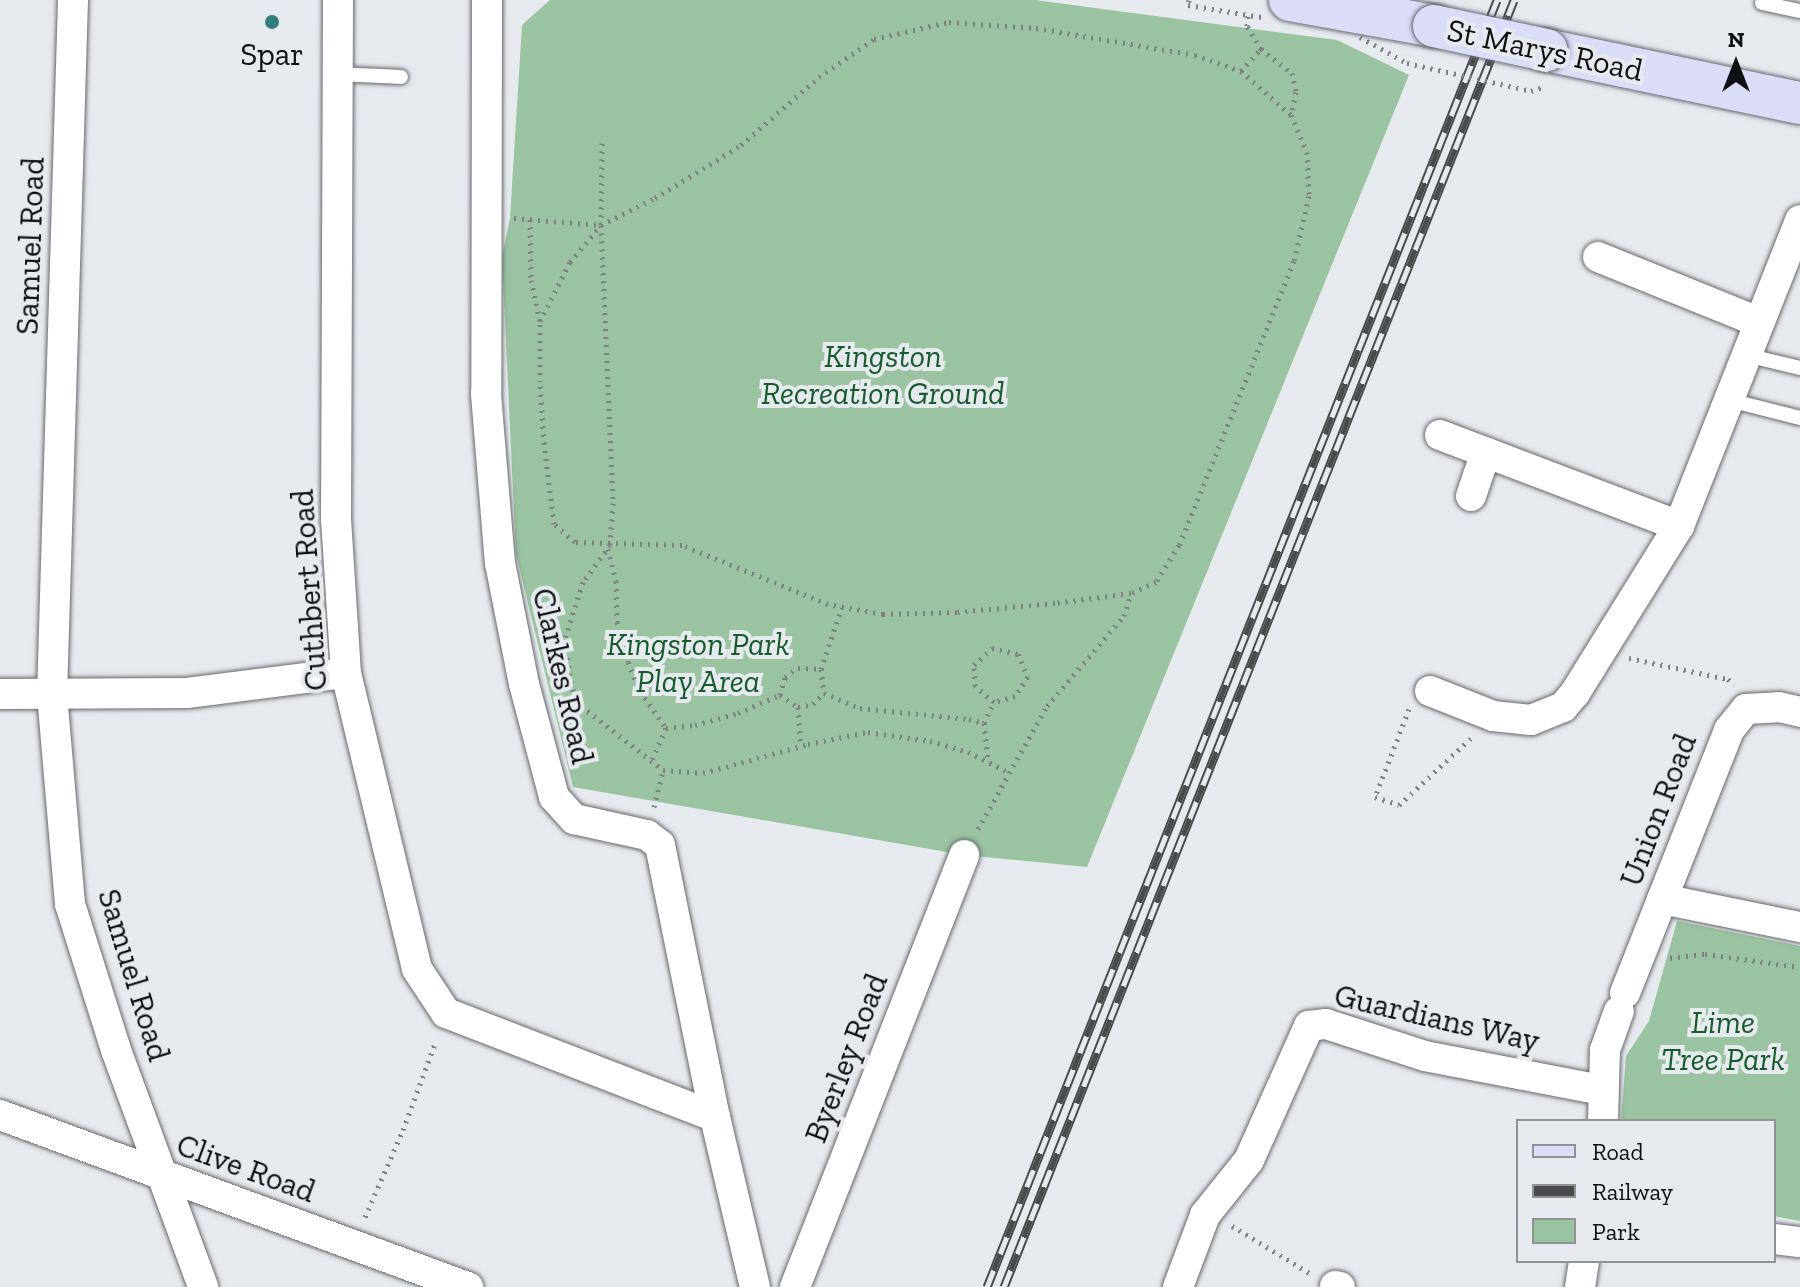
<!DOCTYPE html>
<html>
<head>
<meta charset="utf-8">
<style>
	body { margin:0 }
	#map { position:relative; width:1800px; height:1287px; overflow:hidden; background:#e6eaef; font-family:"Zilla Slab",serif }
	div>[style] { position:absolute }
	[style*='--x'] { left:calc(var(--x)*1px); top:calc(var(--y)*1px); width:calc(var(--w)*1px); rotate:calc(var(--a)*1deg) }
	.green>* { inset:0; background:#99c3a1 }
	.path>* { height:5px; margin-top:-2.5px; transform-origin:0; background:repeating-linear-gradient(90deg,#7e8084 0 2px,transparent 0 8px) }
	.roads { filter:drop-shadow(0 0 2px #66696e) drop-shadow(0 0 2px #66696e) }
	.lane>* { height:14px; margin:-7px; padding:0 7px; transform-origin:7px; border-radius:7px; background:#fff }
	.street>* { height:30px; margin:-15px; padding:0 15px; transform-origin:15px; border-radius:15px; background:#fff }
	.secondary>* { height:42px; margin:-21px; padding:0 21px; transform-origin:21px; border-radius:21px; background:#dadcf8 }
	.rail>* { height:9px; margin-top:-4.5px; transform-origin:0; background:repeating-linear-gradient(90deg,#e6eaef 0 18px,#494b4d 0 36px); box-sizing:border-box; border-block:2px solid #494b4d }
	.path-bridge>* { height:5px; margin-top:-2.5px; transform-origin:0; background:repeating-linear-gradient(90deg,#7e8084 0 2px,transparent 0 8px) }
	.bridges { filter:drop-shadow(0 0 2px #66696e) drop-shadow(0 0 2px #66696e) }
	.secondary-bridge>* { height:42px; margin:-21px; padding:0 21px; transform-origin:21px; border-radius:21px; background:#dadcf8 }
	.dots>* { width:22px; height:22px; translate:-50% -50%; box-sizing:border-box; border:4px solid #e6eaef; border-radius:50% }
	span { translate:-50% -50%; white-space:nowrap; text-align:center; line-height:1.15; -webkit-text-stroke:8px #e6eaef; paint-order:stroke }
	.street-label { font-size:32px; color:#0e0f11 }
	.poi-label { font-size:32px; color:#0e0f11 }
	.park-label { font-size:32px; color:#155b2c; font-style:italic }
	.legend { position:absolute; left:1516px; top:1119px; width:260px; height:144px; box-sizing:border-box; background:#e6eaef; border:2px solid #909296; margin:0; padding:10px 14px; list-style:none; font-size:24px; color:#0e0f11 }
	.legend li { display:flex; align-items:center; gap:16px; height:40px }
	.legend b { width:40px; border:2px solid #909296 }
	.north { position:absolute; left:1696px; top:24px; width:80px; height:80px; -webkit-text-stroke:6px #e6eaef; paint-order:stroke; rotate:0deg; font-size:22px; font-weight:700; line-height:32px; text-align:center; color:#0e0f11 }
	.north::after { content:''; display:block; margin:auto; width:28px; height:36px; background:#0e0f11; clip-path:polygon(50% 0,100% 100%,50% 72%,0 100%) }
</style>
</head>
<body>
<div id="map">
	<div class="green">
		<i style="clip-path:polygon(550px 0,1035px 0,1337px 40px,1409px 75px,1087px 867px,964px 855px,573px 787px,516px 554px,502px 257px,510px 218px,522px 25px)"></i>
		<i style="clip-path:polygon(1677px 921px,1800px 946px,1800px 1221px,1774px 1216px,1774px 1121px,1621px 1121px,1626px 1056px,1649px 1021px)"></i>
	</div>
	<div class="path">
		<i style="--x:1189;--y:0;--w:5;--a:101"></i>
		<i style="--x:1188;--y:5;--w:74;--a:9.3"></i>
		<i style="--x:949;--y:22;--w:87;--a:3.9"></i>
		<i style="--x:1036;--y:28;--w:161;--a:9.6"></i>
		<i style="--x:1195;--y:55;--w:49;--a:19.2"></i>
		<i style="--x:1241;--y:71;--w:67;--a:41.3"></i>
		<i style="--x:1291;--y:115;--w:40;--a:66.6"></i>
		<i style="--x:1307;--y:152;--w:44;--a:87.4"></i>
		<i style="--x:1309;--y:196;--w:67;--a:103"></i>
		<i style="--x:1294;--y:261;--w:306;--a:112"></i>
		<i style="--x:1179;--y:545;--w:44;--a:121.9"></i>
		<i style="--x:1156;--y:582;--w:27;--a:156"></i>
		<i style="--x:1131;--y:593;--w:77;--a:172.5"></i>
		<i style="--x:1055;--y:603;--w:98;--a:174.8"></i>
		<i style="--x:957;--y:612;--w:74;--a:178.5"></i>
		<i style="--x:883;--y:614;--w:56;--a:-169.7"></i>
		<i style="--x:828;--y:604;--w:157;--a:-158"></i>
		<i style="--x:682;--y:545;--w:107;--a:-178.4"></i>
		<i style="--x:575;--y:542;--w:28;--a:-139"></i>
		<i style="--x:554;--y:524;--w:81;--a:-97.1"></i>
		<i style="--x:544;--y:444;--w:62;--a:-93.7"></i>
		<i style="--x:540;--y:382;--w:61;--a:-90"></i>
		<i style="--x:540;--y:321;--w:66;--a:-63"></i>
		<i style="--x:570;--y:262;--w:48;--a:-50"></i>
		<i style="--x:601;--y:225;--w:60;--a:-26.6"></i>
		<i style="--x:655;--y:198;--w:101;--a:-31.6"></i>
		<i style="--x:741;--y:145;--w:103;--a:-41.1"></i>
		<i style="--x:819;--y:77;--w:67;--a:-34.6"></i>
		<i style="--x:874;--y:39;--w:77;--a:-12.8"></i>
		<i style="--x:1261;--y:49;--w:39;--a:38"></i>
		<i style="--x:1292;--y:73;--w:19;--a:78"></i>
		<i style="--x:1296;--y:92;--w:24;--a:102"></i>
		<i style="--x:1241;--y:71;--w:30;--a:-48"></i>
		<i style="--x:1261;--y:49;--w:27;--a:-121"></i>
		<i style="--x:1247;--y:26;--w:12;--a:-85"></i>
		<i style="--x:602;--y:143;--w:82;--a:90.7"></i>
		<i style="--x:601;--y:225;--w:278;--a:87.5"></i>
		<i style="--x:613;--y:503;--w:42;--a:94.1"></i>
		<i style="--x:610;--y:545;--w:46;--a:126.1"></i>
		<i style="--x:583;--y:582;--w:63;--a:107.6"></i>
		<i style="--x:564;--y:642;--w:60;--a:79.4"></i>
		<i style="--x:575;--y:701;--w:112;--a:38.1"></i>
		<i style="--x:663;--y:770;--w:40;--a:4.3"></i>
		<i style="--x:703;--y:773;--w:109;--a:-15.4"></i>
		<i style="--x:808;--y:744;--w:61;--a:-11.3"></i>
		<i style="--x:868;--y:732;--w:63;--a:8.3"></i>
		<i style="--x:930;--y:741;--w:40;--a:16"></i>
		<i style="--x:968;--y:752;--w:45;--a:26.6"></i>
		<i style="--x:514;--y:218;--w:86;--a:4.7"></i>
		<i style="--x:530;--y:219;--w:61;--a:89.1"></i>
		<i style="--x:531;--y:280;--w:42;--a:77.6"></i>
		<i style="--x:608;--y:549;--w:33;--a:76"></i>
		<i style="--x:616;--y:581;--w:41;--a:88.6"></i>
		<i style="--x:617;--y:622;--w:41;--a:74.6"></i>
		<i style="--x:628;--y:662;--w:31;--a:68"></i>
		<i style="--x:640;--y:691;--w:45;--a:54.9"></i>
		<i style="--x:666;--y:728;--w:37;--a:114"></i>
		<i style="--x:1629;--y:658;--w:101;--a:12"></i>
		<i style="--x:1728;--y:679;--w:8;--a:45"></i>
		<i style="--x:821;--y:669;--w:24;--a:83"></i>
		<i style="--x:780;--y:695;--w:19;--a:-74"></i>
		<i style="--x:785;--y:677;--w:16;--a:-35"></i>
		<i style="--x:798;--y:668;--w:23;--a:2"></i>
		<i style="--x:821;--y:669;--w:65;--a:-71.3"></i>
		<i style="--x:798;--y:707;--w:15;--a:-11"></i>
		<i style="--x:813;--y:704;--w:16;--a:-45"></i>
		<i style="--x:824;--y:693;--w:39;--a:23"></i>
		<i style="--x:860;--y:708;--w:110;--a:5.8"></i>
		<i style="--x:969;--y:719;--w:16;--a:15"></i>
		<i style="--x:984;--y:723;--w:39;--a:84"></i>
		<i style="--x:1409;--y:709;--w:94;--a:111.1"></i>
		<i style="--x:1375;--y:797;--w:25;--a:18"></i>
		<i style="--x:1399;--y:805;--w:98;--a:-42.9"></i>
		<i style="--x:984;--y:723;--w:23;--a:-65"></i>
		<i style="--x:994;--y:702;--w:25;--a:-140"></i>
		<i style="--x:975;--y:686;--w:21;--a:-93"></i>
		<i style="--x:974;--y:665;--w:25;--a:-43"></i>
		<i style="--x:992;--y:648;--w:27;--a:13"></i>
		<i style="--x:1018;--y:654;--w:25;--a:67"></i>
		<i style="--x:1028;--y:677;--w:23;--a:124"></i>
		<i style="--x:1015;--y:696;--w:22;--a:164"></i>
		<i style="--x:666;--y:728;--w:29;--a:-6"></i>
		<i style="--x:695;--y:725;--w:45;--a:-15.6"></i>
		<i style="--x:738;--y:713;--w:46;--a:-23.2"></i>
		<i style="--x:780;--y:695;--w:22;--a:34"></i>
		<i style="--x:798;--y:707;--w:39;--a:86"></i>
		<i style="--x:654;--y:807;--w:38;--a:-76"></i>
		<i style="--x:978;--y:829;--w:141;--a:-60.7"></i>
		<i style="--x:1047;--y:706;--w:118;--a:-49.5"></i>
		<i style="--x:1124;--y:616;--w:24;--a:-73"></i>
		<i style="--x:1670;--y:958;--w:35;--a:-7"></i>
		<i style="--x:1705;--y:954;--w:96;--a:7.8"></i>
		<i style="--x:365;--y:1217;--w:95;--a:-66.4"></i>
		<i style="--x:403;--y:1130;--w:95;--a:-69.7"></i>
		<i style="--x:1232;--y:1226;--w:92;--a:31.3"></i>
	</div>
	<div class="roads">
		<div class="lane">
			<i style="--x:1762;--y:3;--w:39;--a:12"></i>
			<i style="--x:338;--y:74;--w:63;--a:2.7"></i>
			<i style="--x:1746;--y:355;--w:56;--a:13.5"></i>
			<i style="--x:1729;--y:400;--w:73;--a:14.2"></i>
		</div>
		<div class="street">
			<i style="--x:73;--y:0;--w:694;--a:91.73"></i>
			<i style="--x:52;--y:694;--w:211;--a:85.1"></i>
			<i style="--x:70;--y:904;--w:153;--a:72.5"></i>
			<i style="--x:116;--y:1050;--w:252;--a:69.8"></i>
			<i style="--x:338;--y:0;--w:519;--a:90.22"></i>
			<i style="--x:336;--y:519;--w:154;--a:86.3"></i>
			<i style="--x:346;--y:673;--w:304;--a:76.5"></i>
			<i style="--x:417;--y:969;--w:53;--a:56.6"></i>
			<i style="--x:446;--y:1013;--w:288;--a:21.1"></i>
			<i style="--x:487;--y:0;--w:394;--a:90.1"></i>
			<i style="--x:486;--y:394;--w:170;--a:85.3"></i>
			<i style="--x:500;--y:563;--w:123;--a:78.8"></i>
			<i style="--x:524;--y:684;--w:117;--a:75.1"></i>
			<i style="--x:554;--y:797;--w:30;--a:48"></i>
			<i style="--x:574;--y:819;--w:75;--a:12.4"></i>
			<i style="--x:647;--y:835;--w:16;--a:38"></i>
			<i style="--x:660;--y:845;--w:278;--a:78.6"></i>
			<i style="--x:715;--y:1117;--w:175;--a:76.8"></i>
			<i style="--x:1598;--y:257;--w:174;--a:22"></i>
			<i style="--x:1440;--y:435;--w:256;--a:20.8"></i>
			<i style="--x:1471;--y:496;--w:46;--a:-71.2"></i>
			<i style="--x:1430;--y:691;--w:68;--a:21.6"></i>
			<i style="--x:1493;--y:716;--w:38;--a:6"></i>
			<i style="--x:1531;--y:720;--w:35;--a:-22"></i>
			<i style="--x:1563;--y:707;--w:18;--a:-49"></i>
			<i style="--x:1575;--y:693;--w:197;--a:-58.1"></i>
			<i style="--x:1679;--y:526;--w:329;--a:-68.4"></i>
			<i style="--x:0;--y:694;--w:187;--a:-0.3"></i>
			<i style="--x:187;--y:693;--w:160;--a:-7.2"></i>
			<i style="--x:1662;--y:899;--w:141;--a:11.5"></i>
			<i style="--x:1625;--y:993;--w:283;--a:-68.4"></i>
			<i style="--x:1729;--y:730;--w:27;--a:-51"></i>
			<i style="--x:1746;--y:709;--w:33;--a:-3"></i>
			<i style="--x:1779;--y:707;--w:22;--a:13"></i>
			<i style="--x:0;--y:1115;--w:499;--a:20.2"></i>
			<i style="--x:1603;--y:1121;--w:71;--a:-88.4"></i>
			<i style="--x:1605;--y:1050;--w:41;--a:-70.3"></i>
			<i style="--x:1774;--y:1239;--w:26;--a:7"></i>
			<i style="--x:1335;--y:1286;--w:5;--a:11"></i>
			<i style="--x:795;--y:1287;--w:464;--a:-68.6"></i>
			<i style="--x:1178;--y:1287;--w:77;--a:-69.4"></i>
			<i style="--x:1205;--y:1215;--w:70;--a:-51.3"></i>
			<i style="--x:1249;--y:1160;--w:147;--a:-65.9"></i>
			<i style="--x:1309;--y:1026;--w:17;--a:-7"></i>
			<i style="--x:1326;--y:1024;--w:104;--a:17.9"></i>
			<i style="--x:1425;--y:1056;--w:180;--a:10.9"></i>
			<i style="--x:1580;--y:1287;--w:26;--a:-81"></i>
		</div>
		<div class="secondary">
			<i style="--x:1290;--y:0;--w:146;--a:10.2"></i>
			<i style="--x:1546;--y:50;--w:259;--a:11.8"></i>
		</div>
	</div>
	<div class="rail">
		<i style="--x:987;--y:1287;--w:1384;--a:-68.38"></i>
		<i style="--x:1004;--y:1287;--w:1384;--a:-68.38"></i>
	</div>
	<div class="path-bridge">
		<i style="--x:1360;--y:37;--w:54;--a:29"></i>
		<i style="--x:1407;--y:63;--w:127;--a:12.7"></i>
		<i style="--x:1531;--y:91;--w:13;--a:-18"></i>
	</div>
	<div class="bridges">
		<div class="secondary-bridge">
			<i style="--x:1434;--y:26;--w:115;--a:12.1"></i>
		</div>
	</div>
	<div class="dots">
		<i style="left:272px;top:22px;background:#367e7e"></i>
	</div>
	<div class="street-label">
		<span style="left:1545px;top:50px;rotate:12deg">St Marys Road</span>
		<span style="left:30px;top:246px;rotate:-88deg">Samuel Road</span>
		<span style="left:309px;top:590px;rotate:-94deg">Cuthbert Road</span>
		<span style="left:563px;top:676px;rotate:77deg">Clarkes Road</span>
		<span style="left:1658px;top:810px;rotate:-69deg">Union Road</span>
		<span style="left:134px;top:975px;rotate:73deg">Samuel Road</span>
		<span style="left:1437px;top:1018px;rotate:13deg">Guardians Way</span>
		<span style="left:846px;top:1058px;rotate:-69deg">Byerley Road</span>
		<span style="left:246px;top:1168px;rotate:20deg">Clive Road</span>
	</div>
	<div class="poi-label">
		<span style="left:272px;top:54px">Spar</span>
	</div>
	<div class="park-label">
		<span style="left:883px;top:375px">Kingston<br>Recreation Ground</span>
		<span style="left:698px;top:663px">Kingston Park<br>Play Area</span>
		<span style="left:1723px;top:1041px">Lime<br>Tree Park</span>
	</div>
	<ul class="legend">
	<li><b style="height:10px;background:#dadcf8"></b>Road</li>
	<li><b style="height:10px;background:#494b4d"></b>Railway</li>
	<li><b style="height:22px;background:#99c3a1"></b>Park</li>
	</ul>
	<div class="north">N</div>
</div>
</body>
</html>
